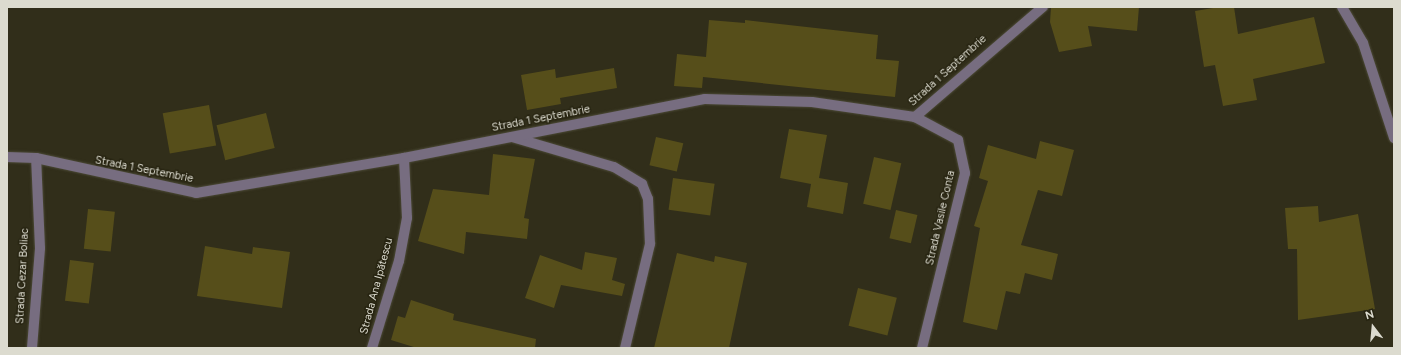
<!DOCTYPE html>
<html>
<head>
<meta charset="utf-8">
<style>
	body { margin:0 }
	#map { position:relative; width:1401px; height:355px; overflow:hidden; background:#312e1a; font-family:Figtree,sans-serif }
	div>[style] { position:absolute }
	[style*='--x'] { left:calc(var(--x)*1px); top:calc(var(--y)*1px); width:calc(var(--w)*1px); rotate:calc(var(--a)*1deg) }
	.building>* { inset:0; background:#564e1a; transform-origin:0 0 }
	.roads { filter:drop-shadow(0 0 1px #4c4a37) drop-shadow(0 0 1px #4c4a37) }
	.minor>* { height:10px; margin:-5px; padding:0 5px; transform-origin:5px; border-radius:5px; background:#776d80 }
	span { translate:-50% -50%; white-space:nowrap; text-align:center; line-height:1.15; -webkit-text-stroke:3px #272411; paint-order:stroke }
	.street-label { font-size:11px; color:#dcdbcf }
	.frame { position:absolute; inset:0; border:8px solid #dcdbcf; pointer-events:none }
	.north { position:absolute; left:1353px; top:307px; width:40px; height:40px; -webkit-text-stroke:3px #272411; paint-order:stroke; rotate:344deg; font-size:11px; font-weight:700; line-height:16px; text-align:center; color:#dcdbcf }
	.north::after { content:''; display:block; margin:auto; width:14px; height:18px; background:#dcdbcf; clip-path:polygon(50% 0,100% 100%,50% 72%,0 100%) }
</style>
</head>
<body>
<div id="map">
	<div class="building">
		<i style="clip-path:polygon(1051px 7px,1139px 7px,1137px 31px,1088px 26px,1092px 46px,1059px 52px,1050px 22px)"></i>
		<i style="clip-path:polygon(1219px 7px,1234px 7px,1238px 34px,1314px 17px,1325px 63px,1253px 79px,1257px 100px,1223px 106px,1215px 65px,1204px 67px,1195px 11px)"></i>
		<i style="clip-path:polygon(709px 20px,745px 23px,745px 20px,878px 35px,876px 59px,899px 61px,895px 97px,703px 77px,702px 88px,674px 86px,677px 54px,706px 57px)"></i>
		<i style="clip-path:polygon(614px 68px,617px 88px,560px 98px,561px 104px,527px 110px,521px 75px,555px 69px,556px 78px)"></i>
		<i style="left:209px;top:105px;width:41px;height:47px;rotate:80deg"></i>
		<i style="left:266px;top:113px;width:36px;height:51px;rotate:76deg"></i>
		<i style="clip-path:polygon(789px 129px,827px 135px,819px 178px,848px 183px,843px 214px,807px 207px,811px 184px,780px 178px)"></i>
		<i style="left:656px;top:137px;width:28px;height:29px;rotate:13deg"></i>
		<i style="clip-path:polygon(1040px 141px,1074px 150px,1062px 196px,1038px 190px,1021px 245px,1058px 254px,1052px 280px,1025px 273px,1020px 294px,1006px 291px,997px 330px,963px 322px,980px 228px,974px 226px,988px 181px,979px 178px,988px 145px,1036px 159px)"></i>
		<i style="clip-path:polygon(493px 154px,535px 159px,524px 218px,529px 219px,527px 239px,466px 232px,464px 254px,418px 241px,433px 189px,489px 195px)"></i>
		<i style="left:874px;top:157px;width:28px;height:48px;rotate:13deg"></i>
		<i style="left:673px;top:178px;width:42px;height:32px;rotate:8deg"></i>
		<i style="clip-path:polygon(1318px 206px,1319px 222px,1358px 214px,1375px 309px,1298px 320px,1297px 249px,1288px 249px,1285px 208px)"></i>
		<i style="left:88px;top:209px;width:27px;height:40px;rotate:6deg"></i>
		<i style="left:896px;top:210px;width:22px;height:29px;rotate:13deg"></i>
		<i style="clip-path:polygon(205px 246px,252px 254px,253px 247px,290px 252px,282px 308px,197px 296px)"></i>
		<i style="clip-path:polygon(585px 252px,617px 258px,612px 280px,625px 284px,622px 296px,561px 285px,554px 308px,525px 298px,540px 255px,582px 270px)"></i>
		<i style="clip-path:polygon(677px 253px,714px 262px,715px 256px,747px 263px,729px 348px,654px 348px)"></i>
		<i style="left:70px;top:260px;width:24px;height:41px;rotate:7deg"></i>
		<i style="left:858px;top:288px;width:40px;height:39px;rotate:14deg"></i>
		<i style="clip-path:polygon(411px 300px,454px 314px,453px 320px,536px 339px,535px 348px,417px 348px,391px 340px,398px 316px,405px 318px)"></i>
	</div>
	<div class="roads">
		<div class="minor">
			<i style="--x:1342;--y:7;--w:42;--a:59.7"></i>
			<i style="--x:1363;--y:43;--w:100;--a:71.9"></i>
			<i style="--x:915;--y:117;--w:49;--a:28.1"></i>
			<i style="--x:958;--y:140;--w:34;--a:78"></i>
			<i style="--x:965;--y:173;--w:180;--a:103.8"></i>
			<i style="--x:512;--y:137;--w:106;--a:16.4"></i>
			<i style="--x:614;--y:167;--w:33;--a:31"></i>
			<i style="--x:642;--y:184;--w:16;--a:68"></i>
			<i style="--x:648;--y:199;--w:45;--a:87.5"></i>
			<i style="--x:650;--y:244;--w:107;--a:103.5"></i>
			<i style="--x:7;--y:157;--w:29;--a:2"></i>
			<i style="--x:36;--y:158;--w:164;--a:12.3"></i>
			<i style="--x:196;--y:193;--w:211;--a:-9.6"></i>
			<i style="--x:404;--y:158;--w:307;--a:-11.1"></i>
			<i style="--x:705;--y:99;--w:107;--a:1.6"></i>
			<i style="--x:812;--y:102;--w:104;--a:8.3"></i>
			<i style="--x:915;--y:117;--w:169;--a:-40.7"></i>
			<i style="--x:32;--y:348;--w:100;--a:-85.4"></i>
			<i style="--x:40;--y:248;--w:90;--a:-92.5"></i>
			<i style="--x:372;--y:348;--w:91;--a:-72.8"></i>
			<i style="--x:399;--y:261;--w:44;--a:-79.5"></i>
			<i style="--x:407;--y:218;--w:60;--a:-92.9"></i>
		</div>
	</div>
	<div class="street-label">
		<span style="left:948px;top:71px;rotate:-42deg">Strada 1 Septembrie</span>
		<span style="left:541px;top:119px;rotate:-11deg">Strada 1 Septembrie</span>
		<span style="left:144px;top:170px;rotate:11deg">Strada 1 Septembrie</span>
		<span style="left:941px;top:218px;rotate:-77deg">Strada Vasile Conta</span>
		<span style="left:23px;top:276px;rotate:-87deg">Strada Cezar Boliac</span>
		<span style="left:377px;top:286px;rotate:-75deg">Strada Ana Ipătescu</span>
	</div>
	<div class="frame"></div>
	<div class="north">N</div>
</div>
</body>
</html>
